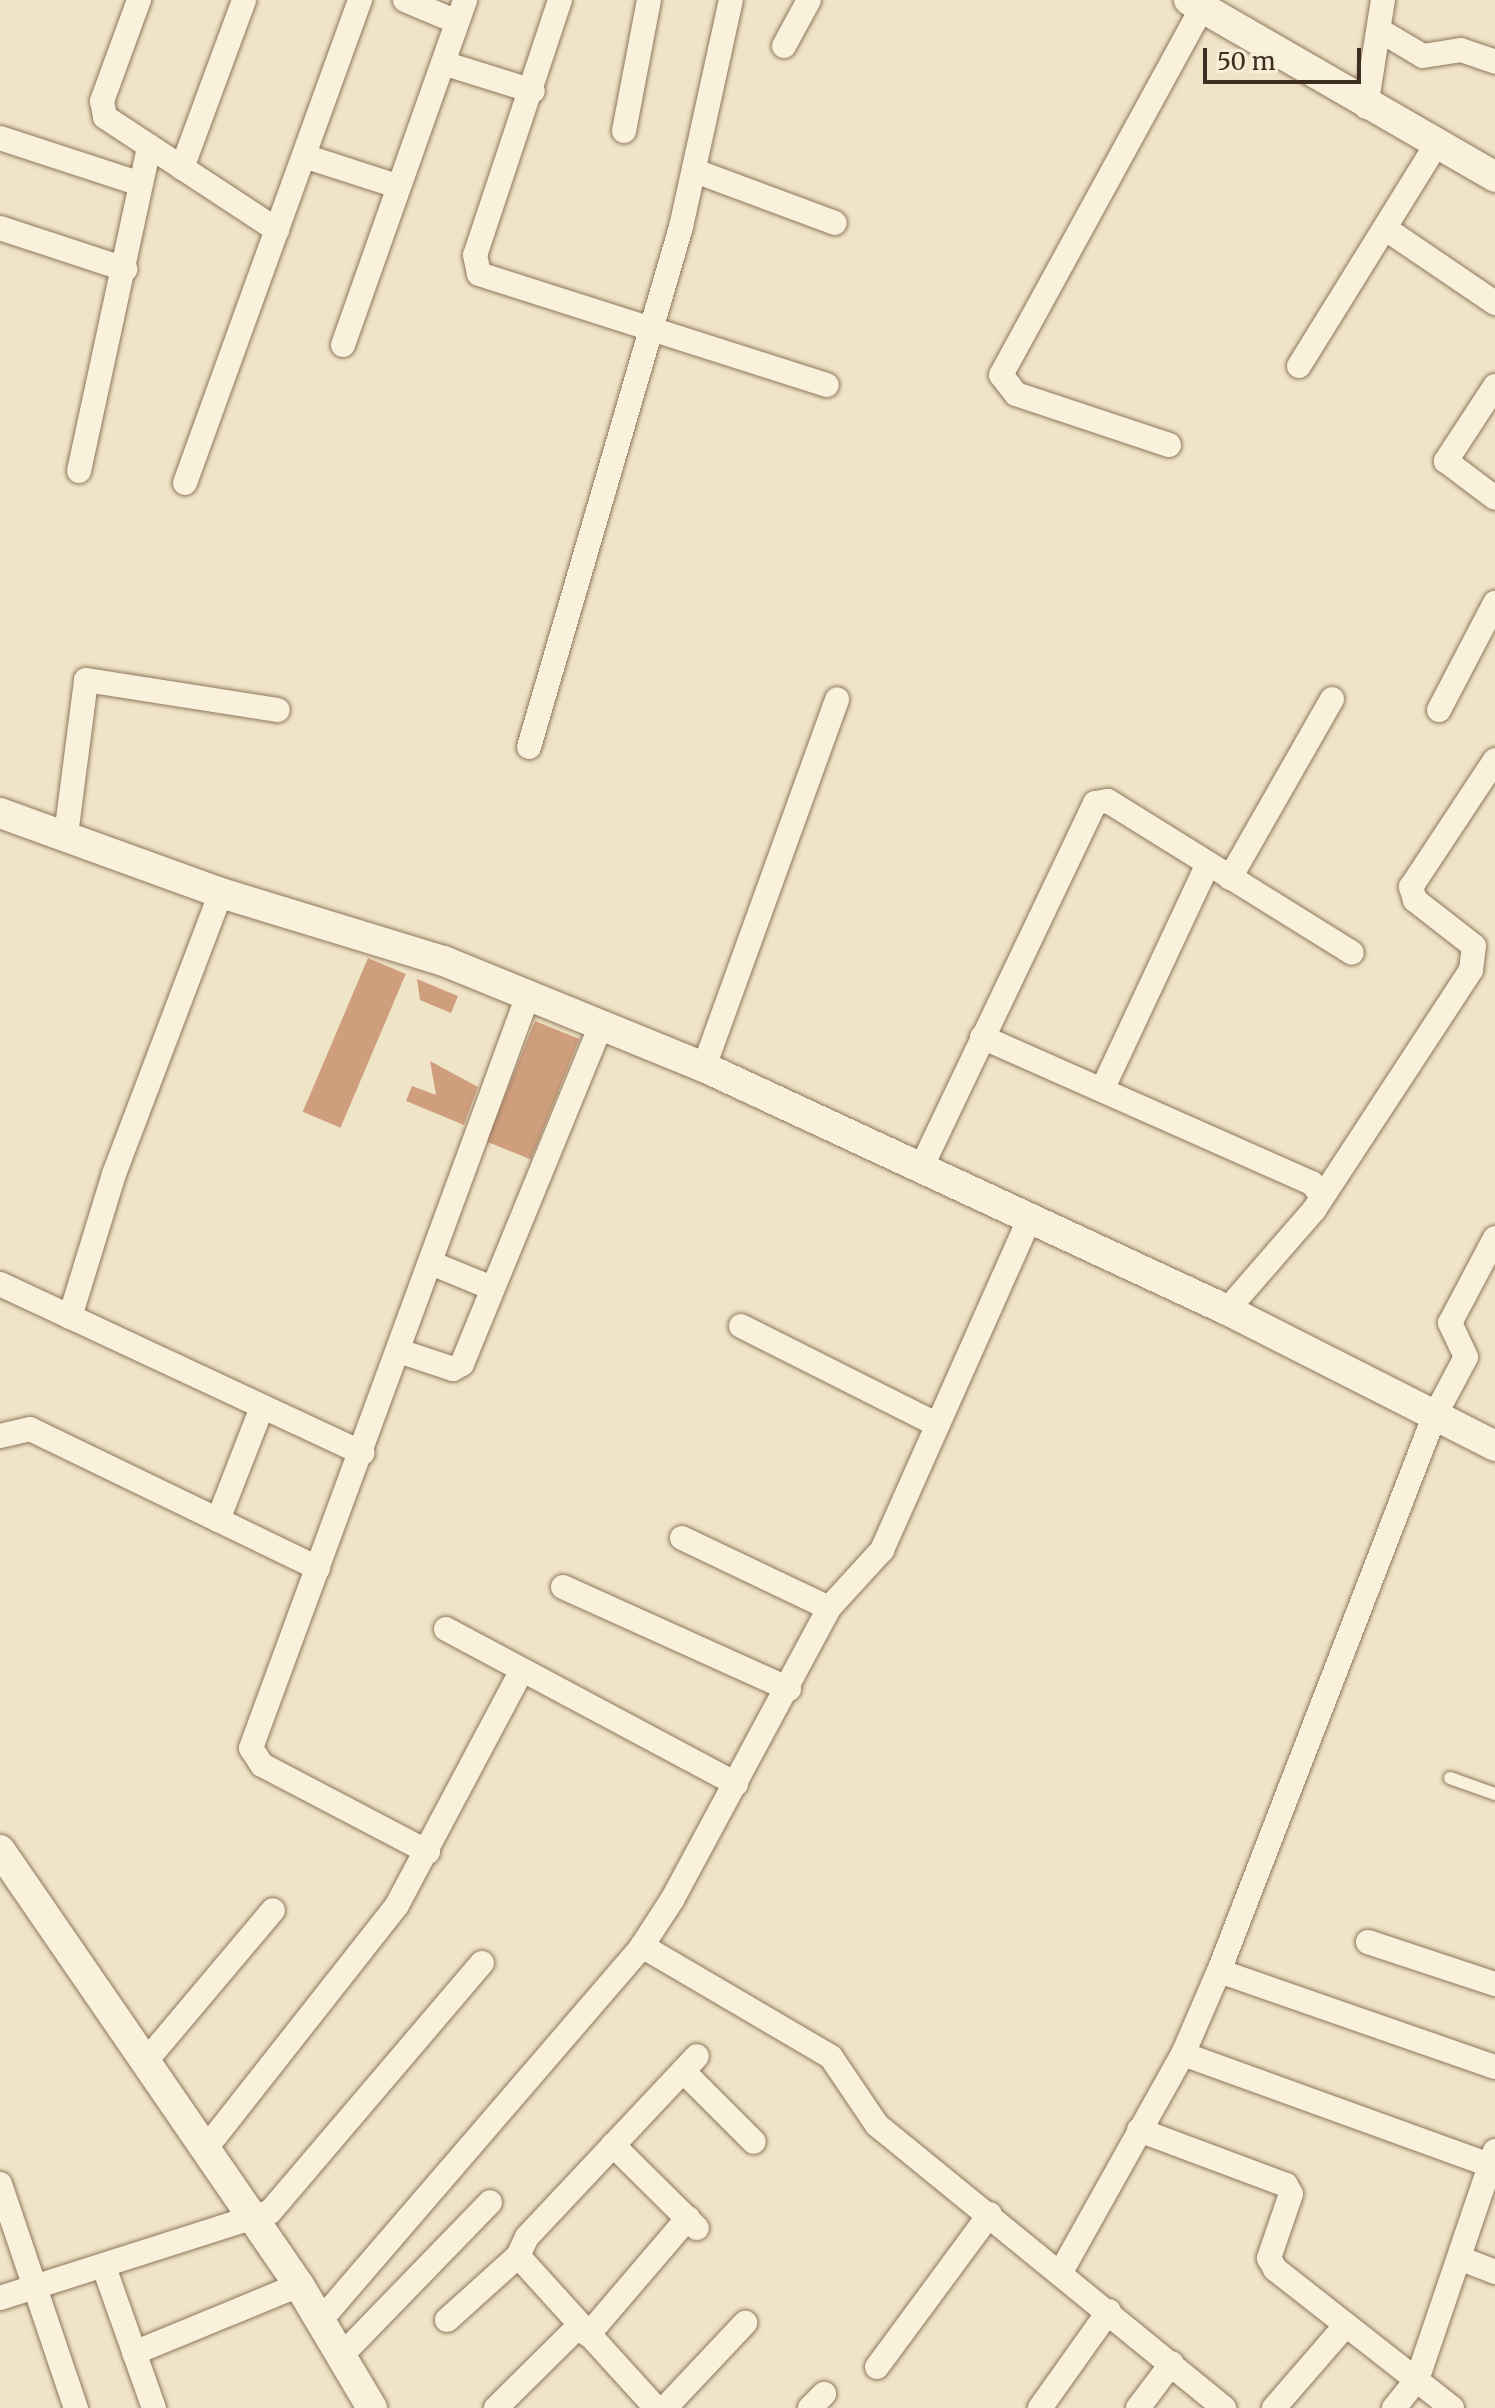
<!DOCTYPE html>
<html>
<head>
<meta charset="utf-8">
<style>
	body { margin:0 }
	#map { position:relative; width:1495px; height:2408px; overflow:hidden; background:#f0e4c8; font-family:Merriweather,serif }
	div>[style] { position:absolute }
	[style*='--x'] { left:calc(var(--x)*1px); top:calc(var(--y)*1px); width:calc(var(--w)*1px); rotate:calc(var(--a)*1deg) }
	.building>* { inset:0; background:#cf9f7d; transform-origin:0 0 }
	.roads { filter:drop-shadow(0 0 2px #8d765c) drop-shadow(0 0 2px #8d765c) }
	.service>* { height:12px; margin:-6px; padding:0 6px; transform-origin:6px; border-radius:6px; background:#faf1dc }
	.minor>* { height:24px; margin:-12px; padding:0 12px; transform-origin:12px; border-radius:12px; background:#faf1dc }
	.tertiary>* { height:30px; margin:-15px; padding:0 15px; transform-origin:15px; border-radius:15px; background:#faf1dc }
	span { translate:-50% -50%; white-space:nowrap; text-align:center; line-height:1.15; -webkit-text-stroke:8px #f7eed8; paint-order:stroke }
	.scale { position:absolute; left:1203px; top:48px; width:158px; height:36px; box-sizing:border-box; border:4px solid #3d2e20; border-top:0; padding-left:10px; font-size:24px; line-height:28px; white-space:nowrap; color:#3d2e20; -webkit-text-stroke:6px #f7eed8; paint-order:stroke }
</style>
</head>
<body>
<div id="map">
	<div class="building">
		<i style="left:368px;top:958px;width:41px;height:167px;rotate:23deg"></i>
		<i style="clip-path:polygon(417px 979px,458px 996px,451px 1013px,420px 1000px)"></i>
		<i style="left:535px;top:1021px;width:48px;height:130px;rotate:22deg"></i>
		<i style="clip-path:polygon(430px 1061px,478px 1087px,464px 1125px,406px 1101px,412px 1086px,436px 1095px)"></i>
	</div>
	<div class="roads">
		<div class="service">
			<i style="--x:1450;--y:1778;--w:48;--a:19.6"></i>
		</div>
		<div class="minor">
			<i style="--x:139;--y:0;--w:108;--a:110.1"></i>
			<i style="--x:102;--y:101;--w:16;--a:79"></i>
			<i style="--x:105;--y:117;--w:206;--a:33.3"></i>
			<i style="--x:405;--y:0;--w:56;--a:22.9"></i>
			<i style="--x:560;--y:0;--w:269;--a:108.4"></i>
			<i style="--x:475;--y:255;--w:19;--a:78"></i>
			<i style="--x:479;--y:274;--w:365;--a:17.7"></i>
			<i style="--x:1379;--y:30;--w:51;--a:30.6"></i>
			<i style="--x:1423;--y:56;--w:38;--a:-9"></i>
			<i style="--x:1461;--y:50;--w:36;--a:19"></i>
			<i style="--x:784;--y:46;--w:52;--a:-61.5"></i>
			<i style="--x:443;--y:63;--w:94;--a:17.3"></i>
			<i style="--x:1366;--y:107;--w:108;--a:-81"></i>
			<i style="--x:624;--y:131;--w:133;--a:-79.2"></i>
			<i style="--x:0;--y:138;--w:148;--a:18.1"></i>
			<i style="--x:304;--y:156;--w:98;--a:17.9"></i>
			<i style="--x:182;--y:168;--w:179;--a:-69.7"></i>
			<i style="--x:695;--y:171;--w:149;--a:20.4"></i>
			<i style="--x:0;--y:228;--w:132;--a:18.2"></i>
			<i style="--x:1386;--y:229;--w:132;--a:34.2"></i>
			<i style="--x:343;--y:345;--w:366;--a:-70.5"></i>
			<i style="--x:1299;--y:366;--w:260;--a:-58.2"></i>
			<i style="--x:1495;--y:386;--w:90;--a:123.2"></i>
			<i style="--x:1446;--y:461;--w:61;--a:37.1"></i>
			<i style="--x:1169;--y:445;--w:161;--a:-161.6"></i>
			<i style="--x:1016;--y:394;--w:24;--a:-128"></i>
			<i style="--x:1001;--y:375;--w:418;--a:-61.3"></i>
			<i style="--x:79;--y:471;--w:332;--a:-77.8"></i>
			<i style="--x:185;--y:483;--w:514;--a:-70.08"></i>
			<i style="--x:1439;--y:710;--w:121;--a:-62.4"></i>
			<i style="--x:529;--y:747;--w:542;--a:-73.71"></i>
			<i style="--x:681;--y:227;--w:232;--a:-77.6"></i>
			<i style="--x:66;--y:835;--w:156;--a:-82.6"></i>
			<i style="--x:86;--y:680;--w:194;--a:8.9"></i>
			<i style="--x:1230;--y:878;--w:206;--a:-60.3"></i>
			<i style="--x:982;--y:1037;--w:361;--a:23.9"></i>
			<i style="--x:1312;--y:1183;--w:17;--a:54"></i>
			<i style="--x:704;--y:1067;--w:391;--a:-70.1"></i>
			<i style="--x:1102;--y:1090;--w:250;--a:-64.9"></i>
			<i style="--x:921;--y:1168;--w:404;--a:-64.5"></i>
			<i style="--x:1095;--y:803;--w:13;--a:-9"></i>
			<i style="--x:1108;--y:801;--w:287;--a:31.9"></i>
			<i style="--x:431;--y:1263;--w:66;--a:22.3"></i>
			<i style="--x:0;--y:1284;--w:400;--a:25"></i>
			<i style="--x:1227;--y:1310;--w:133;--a:-49"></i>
			<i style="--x:1314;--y:1210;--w:287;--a:-56.8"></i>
			<i style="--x:1471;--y:970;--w:24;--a:-83"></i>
			<i style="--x:1474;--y:946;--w:75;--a:-142.1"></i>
			<i style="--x:1415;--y:900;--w:14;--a:-107"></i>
			<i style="--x:1411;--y:887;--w:152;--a:-56.5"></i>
			<i style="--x:70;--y:1317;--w:150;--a:-72.9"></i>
			<i style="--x:114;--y:1174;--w:301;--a:-69.2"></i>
			<i style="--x:741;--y:1326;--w:220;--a:26.7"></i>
			<i style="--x:399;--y:1351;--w:57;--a:18.4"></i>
			<i style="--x:453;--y:1369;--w:10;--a:-29"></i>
			<i style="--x:462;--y:1364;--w:361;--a:-67.7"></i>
			<i style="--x:0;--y:1436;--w:31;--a:-13"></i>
			<i style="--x:30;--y:1429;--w:320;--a:25.8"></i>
			<i style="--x:218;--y:1520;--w:121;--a:-68.7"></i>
			<i style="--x:682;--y:1538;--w:163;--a:25.5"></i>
			<i style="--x:563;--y:1587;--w:248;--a:24.3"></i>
			<i style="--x:446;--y:1629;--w:329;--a:28.1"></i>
			<i style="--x:428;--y:1852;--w:187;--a:-152.3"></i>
			<i style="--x:262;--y:1765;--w:20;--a:-123"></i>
			<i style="--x:251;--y:1748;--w:799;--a:-69.8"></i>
			<i style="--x:1368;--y:1942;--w:134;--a:18.3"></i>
			<i style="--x:642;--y:1946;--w:219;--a:30.4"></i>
			<i style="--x:831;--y:2057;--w:82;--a:55.9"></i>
			<i style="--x:877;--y:2125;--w:448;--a:39.2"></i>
			<i style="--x:1219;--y:1971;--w:292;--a:19.2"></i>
			<i style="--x:1183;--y:2054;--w:332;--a:19.9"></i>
			<i style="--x:146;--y:2061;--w:197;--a:-49.9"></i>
			<i style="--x:683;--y:2071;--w:100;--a:45"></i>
			<i style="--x:1139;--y:2130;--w:157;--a:20.5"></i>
			<i style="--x:1286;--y:2185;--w:10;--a:61"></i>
			<i style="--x:1291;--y:2194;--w:68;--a:109"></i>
			<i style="--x:1269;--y:2258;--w:13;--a:61"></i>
			<i style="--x:1275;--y:2269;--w:225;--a:38.1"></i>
			<i style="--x:613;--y:2145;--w:118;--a:44.7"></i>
			<i style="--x:206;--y:2148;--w:309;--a:-51.8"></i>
			<i style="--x:397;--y:1905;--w:266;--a:-62"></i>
			<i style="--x:0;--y:2184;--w:237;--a:71.3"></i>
			<i style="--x:1459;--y:2258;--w:39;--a:21"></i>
			<i style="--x:104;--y:2267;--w:150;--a:70.5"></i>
			<i style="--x:1061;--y:2272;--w:250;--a:-60.8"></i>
			<i style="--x:1183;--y:2054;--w:90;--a:-66.6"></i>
			<i style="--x:1219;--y:1971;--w:594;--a:-68.79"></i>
			<i style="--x:1434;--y:1417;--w:68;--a:-61.9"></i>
			<i style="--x:1466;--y:1357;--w:38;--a:-115"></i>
			<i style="--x:1450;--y:1323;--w:96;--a:-62.1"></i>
			<i style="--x:0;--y:2298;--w:283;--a:-17.7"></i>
			<i style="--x:270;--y:2212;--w:327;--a:-49.6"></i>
			<i style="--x:447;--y:2320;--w:96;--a:-42"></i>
			<i style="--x:320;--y:2321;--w:494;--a:-49.3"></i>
			<i style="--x:642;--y:1946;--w:55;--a:-56.9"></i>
			<i style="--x:672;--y:1900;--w:332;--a:-61.7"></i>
			<i style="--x:829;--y:1608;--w:79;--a:-47.6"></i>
			<i style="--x:882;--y:1550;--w:361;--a:-66"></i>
			<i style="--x:588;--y:2335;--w:154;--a:-49.5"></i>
			<i style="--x:134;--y:2353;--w:178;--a:-22.4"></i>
			<i style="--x:341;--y:2356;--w:214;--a:-45.9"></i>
			<i style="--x:877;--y:2367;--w:190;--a:-53.6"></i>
			<i style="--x:496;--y:2408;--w:118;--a:-44.7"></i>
			<i style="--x:656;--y:2408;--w:205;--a:-132.2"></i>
			<i style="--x:518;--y:2256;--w:21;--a:-65"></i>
			<i style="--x:527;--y:2237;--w:248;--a:-46.8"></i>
			<i style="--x:665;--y:2408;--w:117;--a:-46.7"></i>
			<i style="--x:810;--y:2408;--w:20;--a:-45"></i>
			<i style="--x:1040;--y:2408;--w:119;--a:-54.6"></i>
			<i style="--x:1138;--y:2408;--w:56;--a:-52.9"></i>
			<i style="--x:1274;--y:2408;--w:110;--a:-49.1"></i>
			<i style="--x:1394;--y:2408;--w:36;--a:-51"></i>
			<i style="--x:1417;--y:2380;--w:242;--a:-71.2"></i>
		</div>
		<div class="tertiary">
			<i style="--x:1189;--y:0;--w:354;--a:30"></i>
			<i style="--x:0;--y:813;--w:235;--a:19.9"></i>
			<i style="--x:221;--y:893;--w:233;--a:17"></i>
			<i style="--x:444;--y:961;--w:281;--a:22.2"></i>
			<i style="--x:704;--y:1067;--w:577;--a:24.92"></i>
			<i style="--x:1227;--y:1310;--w:301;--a:26.9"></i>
			<i style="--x:0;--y:1850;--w:528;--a:55.5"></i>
			<i style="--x:299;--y:2285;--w:143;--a:59.3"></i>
		</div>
	</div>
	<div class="scale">50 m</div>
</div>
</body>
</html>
